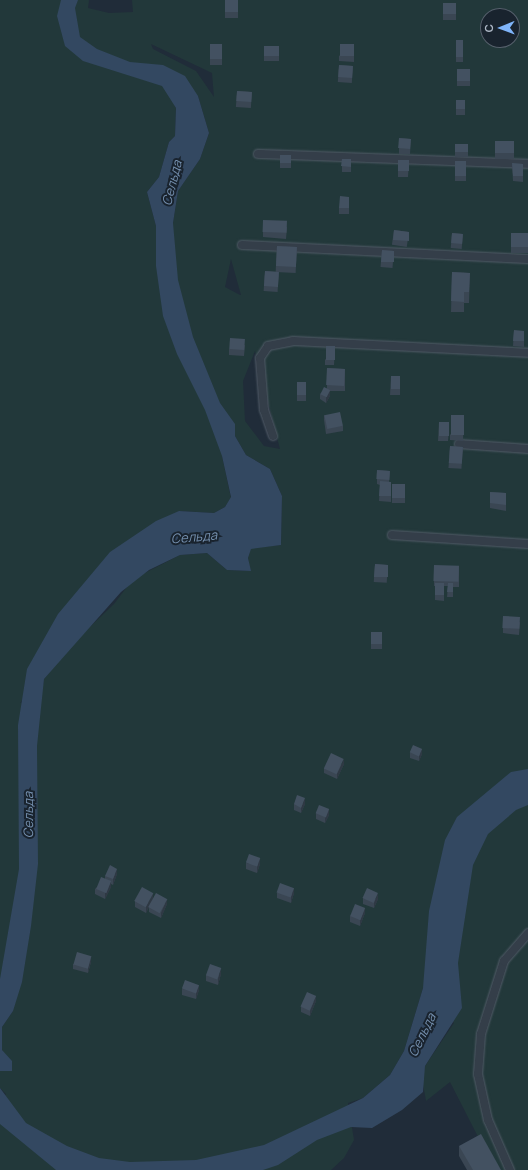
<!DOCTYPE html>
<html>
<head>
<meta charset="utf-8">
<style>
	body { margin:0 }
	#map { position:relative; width:528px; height:1170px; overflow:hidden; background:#202c39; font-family:Manrope,sans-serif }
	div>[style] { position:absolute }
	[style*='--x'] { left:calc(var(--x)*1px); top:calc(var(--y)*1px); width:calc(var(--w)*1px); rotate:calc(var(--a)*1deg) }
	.green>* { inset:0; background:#22383a }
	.water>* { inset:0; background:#334861 }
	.roads { filter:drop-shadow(0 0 1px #515b67) drop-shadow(0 0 1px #515b67) }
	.service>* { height:8px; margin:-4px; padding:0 4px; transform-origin:4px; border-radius:4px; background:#343e49 }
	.wall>* { inset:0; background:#3a4653; transform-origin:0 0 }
	.shaded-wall>* { inset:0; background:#2f3944 }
	.building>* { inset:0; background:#435161; transform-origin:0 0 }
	span { translate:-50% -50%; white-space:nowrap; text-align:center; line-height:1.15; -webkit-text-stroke:4px #19232e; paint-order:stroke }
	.water-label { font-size:13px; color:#7590af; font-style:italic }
	.north { position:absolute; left:480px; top:8px; width:40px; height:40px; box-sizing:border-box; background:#19232e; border:1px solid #555f6b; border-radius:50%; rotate:269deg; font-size:11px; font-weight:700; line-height:16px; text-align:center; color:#aeb8c6 }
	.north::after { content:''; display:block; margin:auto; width:14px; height:18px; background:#7fb4fa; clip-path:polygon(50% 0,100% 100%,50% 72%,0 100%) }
</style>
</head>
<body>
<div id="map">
	<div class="green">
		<i style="clip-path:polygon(evenodd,0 0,89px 0,88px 8px,109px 13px,133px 12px,132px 0,528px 0,528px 1170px,495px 1170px,450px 1082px,426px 1101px,422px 1078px,425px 1066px,454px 1023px,423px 988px,404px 1051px,390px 1075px,363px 1098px,348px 1103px,354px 1140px,344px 1158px,331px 1170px,0 1170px,0 1103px,6px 1094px,0 1088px,0 1071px,12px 1070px,2px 1050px,2px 1027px,13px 1011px,0 980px,0 0,488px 16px,512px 16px,512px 40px,488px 40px,488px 16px,0 0,151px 44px,212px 73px,214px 97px,196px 71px,153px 49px,151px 44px,0 0,170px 93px,198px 96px,209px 133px,200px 159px,178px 191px,173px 223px,156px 226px,147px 192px,159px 177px,169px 142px,175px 136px,176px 108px,170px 93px,0 0,231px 259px,241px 295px,240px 295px,225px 287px,231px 259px,0 0,255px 351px,280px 449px,264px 446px,245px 421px,243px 381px,255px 351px,0 0,235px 424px,235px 436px,246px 455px,270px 469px,282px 496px,281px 545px,251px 548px,248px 558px,250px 571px,227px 570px,207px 553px,180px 555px,133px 579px,114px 604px,75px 641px,44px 679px,41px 697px,20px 703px,179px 511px,214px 513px,225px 507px,231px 498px,222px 456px,235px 424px)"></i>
	</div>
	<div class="water">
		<i style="clip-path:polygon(61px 0,78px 0,75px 8px,80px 37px,97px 49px,130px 62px,163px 65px,185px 76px,198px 96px,209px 133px,200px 159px,178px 191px,173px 223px,178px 280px,193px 337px,220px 403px,235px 424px,235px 436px,246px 455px,270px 469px,282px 496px,281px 545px,251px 549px,248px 558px,251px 571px,227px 570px,207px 553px,180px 555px,149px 570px,121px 592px,44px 679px,37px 746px,38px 864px,31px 926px,22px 982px,13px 1011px,2px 1027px,2px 1050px,12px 1061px,12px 1071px,0 1071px,0 979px,19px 869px,18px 725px,27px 669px,58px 614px,110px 552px,156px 521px,179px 511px,214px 513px,225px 507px,231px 497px,222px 456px,205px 410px,177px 354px,163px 316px,156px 266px,156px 226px,147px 192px,159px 177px,169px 142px,175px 136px,176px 108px,162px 86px,83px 61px,65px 46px,57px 16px)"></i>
		<i style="clip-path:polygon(528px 769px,528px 805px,516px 810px,488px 834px,473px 865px,458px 963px,462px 1008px,425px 1066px,423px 1092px,402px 1110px,372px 1128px,351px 1127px,317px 1140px,278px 1165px,263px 1170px,56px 1170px,0 1124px,0 1088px,26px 1123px,67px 1146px,99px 1158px,130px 1162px,196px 1160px,264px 1145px,363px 1098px,390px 1075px,404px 1051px,423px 988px,429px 911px,445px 840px,457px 817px,511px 772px)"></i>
	</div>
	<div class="roads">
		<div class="service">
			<i style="--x:258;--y:154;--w:270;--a:2.1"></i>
			<i style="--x:242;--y:245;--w:286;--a:2.8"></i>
			<i style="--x:273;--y:436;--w:28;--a:-109"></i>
			<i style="--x:264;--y:410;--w:52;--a:-94.4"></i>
			<i style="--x:260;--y:358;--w:14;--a:-56"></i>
			<i style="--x:268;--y:346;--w:25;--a:-11"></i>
			<i style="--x:293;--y:341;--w:235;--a:2.9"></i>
			<i style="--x:459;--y:444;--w:69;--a:4.1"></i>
			<i style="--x:392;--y:535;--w:136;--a:3.8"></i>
			<i style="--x:510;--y:1170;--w:55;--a:-113.7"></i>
			<i style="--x:488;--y:1120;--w:47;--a:-102.3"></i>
			<i style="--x:478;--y:1074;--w:40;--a:-85.7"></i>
			<i style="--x:481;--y:1034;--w:77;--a:-72.5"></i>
			<i style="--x:504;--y:961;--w:37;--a:-49"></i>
		</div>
	</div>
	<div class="wall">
		<i style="left:225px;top:0;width:13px;height:18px"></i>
		<i style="clip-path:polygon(456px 3px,456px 20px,443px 20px,443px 14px)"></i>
		<i style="left:456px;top:40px;width:7px;height:22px"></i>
		<i style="left:210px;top:44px;width:12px;height:21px"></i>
		<i style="clip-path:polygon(354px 44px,354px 62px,339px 61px,339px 56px)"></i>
		<i style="left:264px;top:46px;width:15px;height:15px"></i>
		<i style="left:339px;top:65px;width:14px;height:17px;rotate:4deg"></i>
		<i style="left:457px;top:69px;width:13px;height:17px"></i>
		<i style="left:237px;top:91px;width:15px;height:16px;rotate:4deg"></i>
		<i style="left:456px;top:100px;width:9px;height:15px"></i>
		<i style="clip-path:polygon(399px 138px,411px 139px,410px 154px,399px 154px)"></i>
		<i style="left:495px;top:141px;width:19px;height:18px"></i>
		<i style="left:455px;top:144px;width:13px;height:13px"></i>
		<i style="left:280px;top:155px;width:11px;height:13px"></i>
		<i style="left:342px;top:159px;width:9px;height:13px"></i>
		<i style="clip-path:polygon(409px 160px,408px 177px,398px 177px,398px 171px)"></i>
		<i style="left:455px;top:161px;width:11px;height:20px"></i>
		<i style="clip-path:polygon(512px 163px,523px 164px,523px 182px,513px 181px)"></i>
		<i style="clip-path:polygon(349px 197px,349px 214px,339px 214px,339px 208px)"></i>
		<i style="clip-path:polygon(287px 227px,286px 239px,263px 237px,263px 232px)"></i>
		<i style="left:394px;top:230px;width:15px;height:15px;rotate:8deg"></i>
		<i style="left:452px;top:233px;width:11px;height:15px;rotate:5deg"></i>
		<i style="left:511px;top:233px;width:17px;height:20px"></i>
		<i style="left:277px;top:246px;width:20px;height:26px;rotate:3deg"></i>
		<i style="left:382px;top:250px;width:12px;height:17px;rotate:5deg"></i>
		<i style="left:265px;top:271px;width:14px;height:20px;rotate:4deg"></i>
		<i style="clip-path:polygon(452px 272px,470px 273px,469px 303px,464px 303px,464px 312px,451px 312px)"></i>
		<i style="clip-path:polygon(514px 330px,524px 336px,524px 347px,513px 346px)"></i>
		<i style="clip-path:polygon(245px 345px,244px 356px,229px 355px,229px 349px)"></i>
		<i style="clip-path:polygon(335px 346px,334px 365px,325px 365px,325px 360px)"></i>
		<i style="clip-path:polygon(327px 368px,345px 369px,345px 391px,330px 391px,330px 396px,326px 403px,320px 399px,320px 394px,327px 388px)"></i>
		<i style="clip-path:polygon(391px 376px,400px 381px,400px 395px,390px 395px)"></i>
		<i style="left:297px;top:382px;width:9px;height:19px"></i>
		<i style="clip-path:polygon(324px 415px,343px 426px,343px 431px,326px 434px,324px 420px)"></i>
		<i style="clip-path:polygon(464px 415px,463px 441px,450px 440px,450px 435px)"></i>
		<i style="clip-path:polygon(439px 422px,449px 428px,448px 441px,438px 441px)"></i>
		<i style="left:450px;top:446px;width:13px;height:22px;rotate:4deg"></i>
		<i style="clip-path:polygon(377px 470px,390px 471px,389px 482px,391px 487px,391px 502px,379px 501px,380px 485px,377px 484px)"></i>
		<i style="left:392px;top:484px;width:13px;height:19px"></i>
		<i style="clip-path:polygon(490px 492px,506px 493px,506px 511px,490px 508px)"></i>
		<i style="left:375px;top:564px;width:13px;height:18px;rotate:4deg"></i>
		<i style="clip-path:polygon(459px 566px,459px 587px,453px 587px,453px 597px,447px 597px,448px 586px,444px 586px,444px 601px,435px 600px,435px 586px,434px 586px,434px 581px)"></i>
		<i style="clip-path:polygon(520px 622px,519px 635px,503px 633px,503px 628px)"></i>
		<i style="left:371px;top:632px;width:11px;height:17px"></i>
		<i style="clip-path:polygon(410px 752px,422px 754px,419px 761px,410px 758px)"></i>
		<i style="clip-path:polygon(344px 764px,337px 779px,324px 773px,324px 768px)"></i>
		<i style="clip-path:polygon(294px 804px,305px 804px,301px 813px,294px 810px)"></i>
		<i style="clip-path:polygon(316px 813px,329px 815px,325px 823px,316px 819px)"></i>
		<i style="clip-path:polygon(246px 863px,260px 864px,257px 873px,246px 869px)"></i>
		<i style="clip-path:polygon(117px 874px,113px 885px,111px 884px,111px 887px,105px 899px,95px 894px,95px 889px,105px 879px,105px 876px)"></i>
		<i style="clip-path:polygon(277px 893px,294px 893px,291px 903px,277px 898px)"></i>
		<i style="clip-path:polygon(363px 898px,378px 899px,374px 908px,363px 904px)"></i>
		<i style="clip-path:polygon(135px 901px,167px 904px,161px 918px,149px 912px,149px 907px,146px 913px,135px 907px)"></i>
		<i style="clip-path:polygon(365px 913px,360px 926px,350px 922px,350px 916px)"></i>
		<i style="clip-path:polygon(91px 962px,88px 973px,73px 969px,73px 964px)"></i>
		<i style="clip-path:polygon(221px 974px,218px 985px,206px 981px,206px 975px)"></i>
		<i style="clip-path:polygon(182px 989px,199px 990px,196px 999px,182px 995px)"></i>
		<i style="clip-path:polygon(316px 1001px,310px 1016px,301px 1012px,301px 1007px)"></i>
		<i style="clip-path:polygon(459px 1146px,501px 1170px,467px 1170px,459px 1156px)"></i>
	</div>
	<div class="shaded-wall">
		<i style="clip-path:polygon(330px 390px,330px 396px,326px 403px,326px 397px)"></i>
		<i style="clip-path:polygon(422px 749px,422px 754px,419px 761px,419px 756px)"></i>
		<i style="clip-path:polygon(344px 759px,344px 764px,337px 779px,337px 774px)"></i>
		<i style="clip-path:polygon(305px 798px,305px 804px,301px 813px,301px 808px)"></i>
		<i style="clip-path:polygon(329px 809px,329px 815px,325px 823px,325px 817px)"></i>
		<i style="clip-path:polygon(260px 858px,260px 864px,257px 873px,257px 867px)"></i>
		<i style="clip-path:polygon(117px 869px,117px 874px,113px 885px,113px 879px)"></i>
		<i style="clip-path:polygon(111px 881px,111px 887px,105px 899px,105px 893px)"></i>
		<i style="clip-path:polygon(294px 888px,294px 893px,291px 903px,291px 897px)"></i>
		<i style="clip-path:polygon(153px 893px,153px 899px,146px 913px,146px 907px)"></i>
		<i style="clip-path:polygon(378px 893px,378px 899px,374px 908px,374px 903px)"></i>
		<i style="clip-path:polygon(167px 899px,167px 904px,161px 918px,161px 913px)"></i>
		<i style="clip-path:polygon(365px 908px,365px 913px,360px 926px,360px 920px)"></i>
		<i style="clip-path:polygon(91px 956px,91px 962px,88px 973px,88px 968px)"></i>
		<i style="clip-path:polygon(221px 968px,221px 974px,218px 985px,218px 979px)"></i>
		<i style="clip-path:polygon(199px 985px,199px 990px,196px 999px,196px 993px)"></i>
		<i style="clip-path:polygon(316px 996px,316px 1001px,310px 1016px,310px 1011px)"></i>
	</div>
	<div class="building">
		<i style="left:225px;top:0;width:13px;height:12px"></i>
		<i style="left:443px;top:3px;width:13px;height:11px"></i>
		<i style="left:456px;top:40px;width:7px;height:17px"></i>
		<i style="left:210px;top:44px;width:12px;height:15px"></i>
		<i style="left:340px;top:44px;width:14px;height:12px"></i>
		<i style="left:264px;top:46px;width:15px;height:10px"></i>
		<i style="left:339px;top:65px;width:14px;height:12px;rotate:4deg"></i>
		<i style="left:457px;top:69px;width:13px;height:12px"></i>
		<i style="left:237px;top:91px;width:15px;height:10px;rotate:4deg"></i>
		<i style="left:456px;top:100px;width:9px;height:9px"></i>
		<i style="left:399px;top:138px;width:12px;height:10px;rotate:5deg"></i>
		<i style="left:495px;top:141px;width:19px;height:12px"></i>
		<i style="left:455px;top:144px;width:13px;height:8px"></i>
		<i style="left:280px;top:155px;width:11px;height:8px"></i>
		<i style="clip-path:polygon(342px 159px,351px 159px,351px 167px,341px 166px)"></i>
		<i style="left:398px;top:160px;width:11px;height:11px"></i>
		<i style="left:455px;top:161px;width:11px;height:15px"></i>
		<i style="clip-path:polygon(512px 163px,523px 164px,523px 176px,513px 176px)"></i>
		<i style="clip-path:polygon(340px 196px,349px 197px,349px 208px,339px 208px)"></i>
		<i style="left:263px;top:220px;width:24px;height:12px;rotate:2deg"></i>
		<i style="clip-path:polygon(394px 230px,409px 232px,409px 241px,393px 240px)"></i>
		<i style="left:452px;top:233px;width:11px;height:10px;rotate:5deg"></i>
		<i style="left:511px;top:233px;width:17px;height:14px"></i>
		<i style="left:277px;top:246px;width:20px;height:20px;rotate:3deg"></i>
		<i style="clip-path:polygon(382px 250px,394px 251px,394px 262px,381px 262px)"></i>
		<i style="left:265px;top:271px;width:14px;height:15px;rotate:4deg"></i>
		<i style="clip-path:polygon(452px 272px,470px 273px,469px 292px,464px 292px,464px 302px,451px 301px)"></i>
		<i style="clip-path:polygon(514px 330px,524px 331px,524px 341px,513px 341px)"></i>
		<i style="left:230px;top:338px;width:15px;height:11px;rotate:4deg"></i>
		<i style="left:326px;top:346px;width:9px;height:14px"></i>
		<i style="left:327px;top:368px;width:18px;height:17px;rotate:3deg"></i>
		<i style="left:391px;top:376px;width:9px;height:13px"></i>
		<i style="left:297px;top:382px;width:9px;height:13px"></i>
		<i style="left:324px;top:387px;width:7px;height:8px;rotate:27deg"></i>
		<i style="left:340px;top:412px;width:14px;height:16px;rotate:78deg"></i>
		<i style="left:451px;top:415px;width:13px;height:20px"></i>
		<i style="left:439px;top:422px;width:10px;height:14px"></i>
		<i style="left:450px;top:446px;width:13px;height:17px;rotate:4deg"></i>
		<i style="left:377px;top:470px;width:13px;height:9px;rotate:4deg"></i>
		<i style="clip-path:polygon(380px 481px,391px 482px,391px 496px,379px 496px)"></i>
		<i style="left:392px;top:484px;width:13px;height:14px"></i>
		<i style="clip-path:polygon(490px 492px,506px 493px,506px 505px,490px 503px)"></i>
		<i style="clip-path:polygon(375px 564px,388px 565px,388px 577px,374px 577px)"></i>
		<i style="left:434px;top:565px;width:25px;height:16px;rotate:2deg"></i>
		<i style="left:435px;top:583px;width:9px;height:12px"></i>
		<i style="clip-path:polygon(448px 583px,453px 583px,453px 592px,447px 592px)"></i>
		<i style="left:503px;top:616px;width:17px;height:12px;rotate:3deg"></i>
		<i style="left:371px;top:632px;width:11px;height:12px"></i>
		<i style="left:413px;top:745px;width:10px;height:8px;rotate:24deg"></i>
		<i style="left:331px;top:753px;width:14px;height:17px;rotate:25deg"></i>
		<i style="clip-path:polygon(297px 795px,305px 798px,301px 808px,294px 804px)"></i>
		<i style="left:319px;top:805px;width:11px;height:9px;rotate:22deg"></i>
		<i style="left:249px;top:854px;width:12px;height:9px;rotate:20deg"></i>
		<i style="clip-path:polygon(110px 865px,117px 869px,113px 879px,105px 876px)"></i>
		<i style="left:101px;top:877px;width:11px;height:13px;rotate:22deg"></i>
		<i style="left:280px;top:883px;width:15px;height:10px;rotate:20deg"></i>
		<i style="left:142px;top:887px;width:13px;height:16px;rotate:29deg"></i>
		<i style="left:367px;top:888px;width:12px;height:11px;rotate:24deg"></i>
		<i style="left:156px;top:893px;width:13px;height:16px;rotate:29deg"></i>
		<i style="left:355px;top:904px;width:11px;height:13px;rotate:22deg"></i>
		<i style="left:77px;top:952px;width:15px;height:13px;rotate:16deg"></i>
		<i style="left:210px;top:964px;width:12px;height:12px;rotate:20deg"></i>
		<i style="left:185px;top:980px;width:15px;height:9px;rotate:20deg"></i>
		<i style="left:307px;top:992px;width:10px;height:16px;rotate:24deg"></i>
		<i style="clip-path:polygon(481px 1134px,501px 1170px,473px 1170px,459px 1146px)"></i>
	</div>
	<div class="water-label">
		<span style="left:172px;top:183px;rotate:-76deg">Сельда</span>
		<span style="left:194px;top:537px;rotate:-5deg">Сельда</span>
		<span style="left:28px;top:815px;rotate:-90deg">Сельда</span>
		<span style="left:422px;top:1035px;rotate:-64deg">Сельда</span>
	</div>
	<div class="north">С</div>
</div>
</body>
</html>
